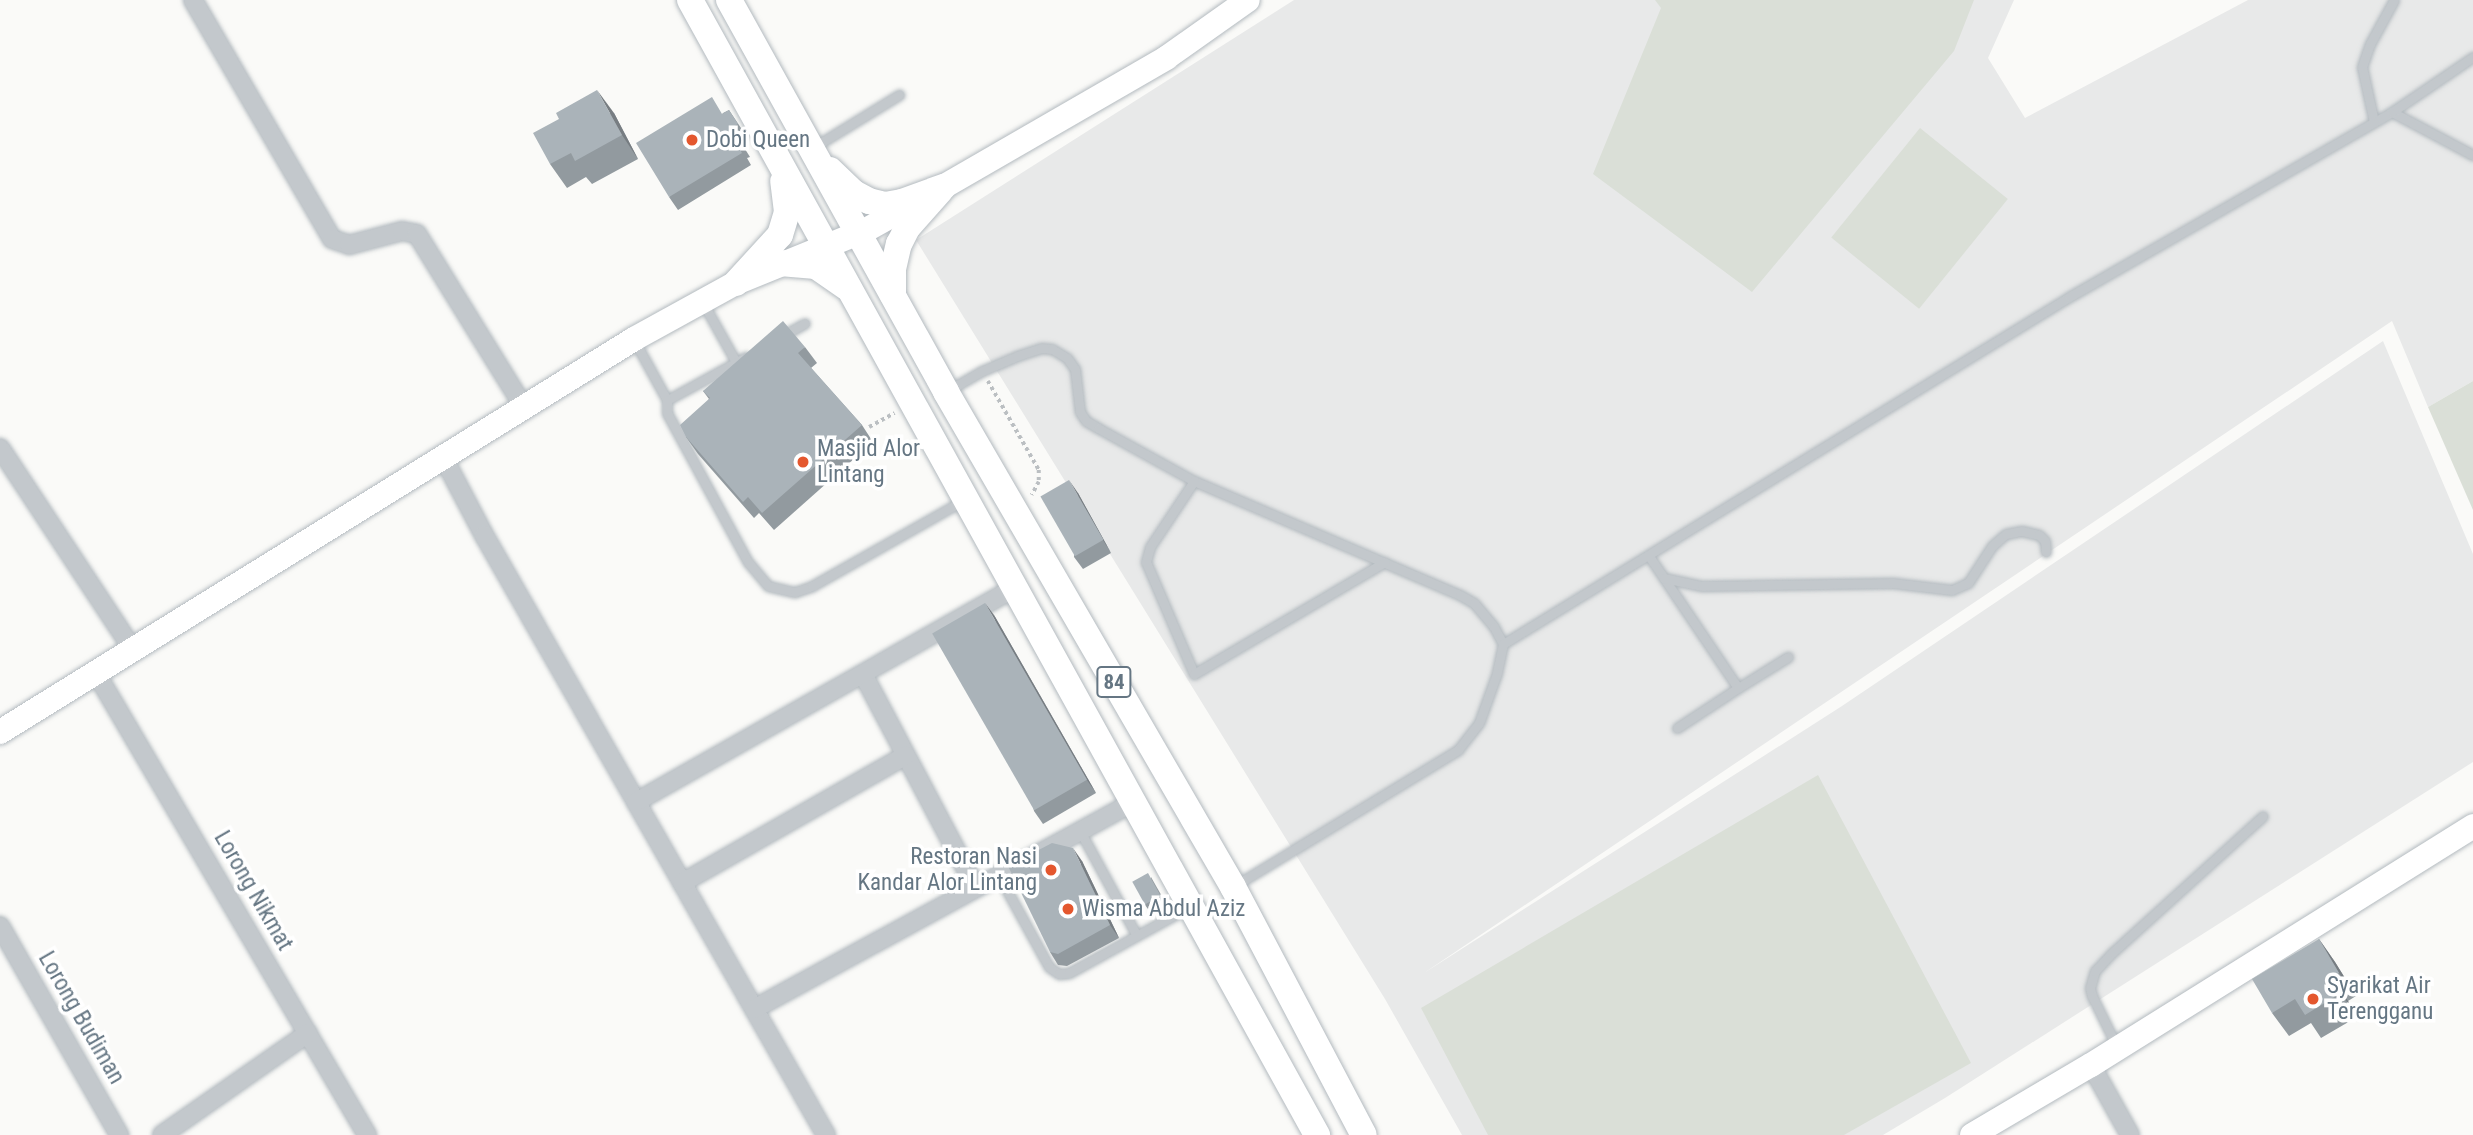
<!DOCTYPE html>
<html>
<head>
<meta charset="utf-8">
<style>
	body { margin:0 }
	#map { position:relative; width:2473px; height:1135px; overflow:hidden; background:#fafaf8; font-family:"Roboto Condensed",sans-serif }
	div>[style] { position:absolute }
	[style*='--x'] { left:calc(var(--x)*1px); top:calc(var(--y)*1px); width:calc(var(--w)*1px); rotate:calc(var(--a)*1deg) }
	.built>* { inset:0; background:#e8e9e9 }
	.green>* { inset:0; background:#dadfd7; transform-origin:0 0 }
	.path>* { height:3.5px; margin-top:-1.75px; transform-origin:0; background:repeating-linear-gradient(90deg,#bbbfc2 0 3.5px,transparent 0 7px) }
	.roads { filter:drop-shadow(0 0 2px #b3babf) drop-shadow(0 0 2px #b3babf) }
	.lane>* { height:9px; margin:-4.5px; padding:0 4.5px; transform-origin:4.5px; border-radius:4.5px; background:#c3c8cc }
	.street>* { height:18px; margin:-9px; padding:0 9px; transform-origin:9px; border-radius:9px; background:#c3c8cc }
	.secondary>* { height:24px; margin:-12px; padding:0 12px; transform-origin:12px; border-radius:12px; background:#fff }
	.primary>* { height:26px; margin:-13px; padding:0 13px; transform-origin:13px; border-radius:13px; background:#fff }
	.wall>* { inset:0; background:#929a9f }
	.shaded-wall>* { inset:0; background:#777d82 }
	.building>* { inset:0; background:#aab3b9; transform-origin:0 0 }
	.dots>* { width:19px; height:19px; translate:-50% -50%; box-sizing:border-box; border:4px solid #fff; border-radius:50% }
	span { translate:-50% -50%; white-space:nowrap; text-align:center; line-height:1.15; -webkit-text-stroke:7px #fff; paint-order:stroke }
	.shield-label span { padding:2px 5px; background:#fff; border:2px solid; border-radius:5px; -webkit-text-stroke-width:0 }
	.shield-label { font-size:21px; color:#657683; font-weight:700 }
	.poi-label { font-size:23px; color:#657683 }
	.left { translate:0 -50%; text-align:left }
	.right { translate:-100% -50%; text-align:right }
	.street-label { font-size:23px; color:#657683 }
</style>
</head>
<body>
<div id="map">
	<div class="built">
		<i style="clip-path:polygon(1294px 0,2014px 0,1988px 58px,2025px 118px,2248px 0,2473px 0,2473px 381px,2428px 407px,2392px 321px,1424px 973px,1842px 706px,2383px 341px,2473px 554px,2473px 762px,1945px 1098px,1883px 1135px,1462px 1135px,1385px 999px,916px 240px)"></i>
	</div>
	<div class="green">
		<i style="clip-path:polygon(1655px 0,1974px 0,1954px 51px,1752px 292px,1593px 174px,1661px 8px)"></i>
		<i style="left:1920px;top:128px;width:113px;height:141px;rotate:39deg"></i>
		<i style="clip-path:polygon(2473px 381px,2473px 510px,2428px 407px)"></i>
		<i style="clip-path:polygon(1818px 775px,1971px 1063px,1844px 1135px,1488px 1135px,1421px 1008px)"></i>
	</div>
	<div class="path">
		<i style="--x:988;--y:381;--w:103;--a:60.2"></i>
		<i style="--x:1039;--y:470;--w:12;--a:90"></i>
		<i style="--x:1039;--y:482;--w:15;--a:118"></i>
		<i style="--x:869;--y:427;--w:29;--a:-29"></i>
	</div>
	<div class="roads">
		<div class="lane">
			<i style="--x:2392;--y:112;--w:92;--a:28"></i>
			<i style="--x:2374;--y:122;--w:56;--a:-102.3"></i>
			<i style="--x:2362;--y:67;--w:24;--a:-71"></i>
			<i style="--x:2370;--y:44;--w:50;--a:-61.4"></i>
			<i style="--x:814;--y:147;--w:100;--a:-31.5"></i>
			<i style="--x:703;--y:303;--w:68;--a:60.8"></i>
			<i style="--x:782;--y:336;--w:26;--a:-29"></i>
			<i style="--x:634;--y:340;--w:68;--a:61.2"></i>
			<i style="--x:746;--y:357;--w:90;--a:151.4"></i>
			<i style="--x:667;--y:400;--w:13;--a:90"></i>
			<i style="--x:667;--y:413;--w:170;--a:61.5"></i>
			<i style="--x:748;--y:562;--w:31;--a:50"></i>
			<i style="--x:768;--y:586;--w:28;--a:13"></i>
			<i style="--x:795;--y:592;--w:18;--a:-19"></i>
			<i style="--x:812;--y:586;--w:175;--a:-29.5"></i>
			<i style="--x:949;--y:390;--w:38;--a:-30"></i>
			<i style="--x:982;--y:371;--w:38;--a:-23"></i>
			<i style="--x:1017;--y:356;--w:25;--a:-18"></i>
			<i style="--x:1041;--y:348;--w:11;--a:5"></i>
			<i style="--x:1052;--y:349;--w:17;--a:31"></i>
			<i style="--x:1067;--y:358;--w:14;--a:54"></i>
			<i style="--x:1075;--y:369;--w:43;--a:83.4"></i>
			<i style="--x:1080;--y:412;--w:11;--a:56"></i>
			<i style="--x:1086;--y:421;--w:14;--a:30"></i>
			<i style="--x:1098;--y:428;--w:110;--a:28.9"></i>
			<i style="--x:1194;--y:481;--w:289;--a:23.2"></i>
			<i style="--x:1460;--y:595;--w:16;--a:30"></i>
			<i style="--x:1474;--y:603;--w:31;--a:50"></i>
			<i style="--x:1494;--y:627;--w:19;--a:62"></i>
			<i style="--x:1503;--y:644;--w:30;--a:102"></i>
			<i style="--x:1497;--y:673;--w:53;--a:109.8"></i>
			<i style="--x:1479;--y:723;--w:34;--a:128"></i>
			<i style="--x:1458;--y:750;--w:262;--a:148.7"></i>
			<i style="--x:1194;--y:481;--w:79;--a:123.7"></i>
			<i style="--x:1150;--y:547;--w:16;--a:105"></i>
			<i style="--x:1146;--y:562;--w:122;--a:66.8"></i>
			<i style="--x:1194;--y:674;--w:221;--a:-30.4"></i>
			<i style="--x:1649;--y:556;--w:159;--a:56"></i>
			<i style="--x:1738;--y:688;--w:73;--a:146.7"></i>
			<i style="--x:1664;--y:578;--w:39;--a:12"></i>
			<i style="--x:1702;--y:586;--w:191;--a:-0.9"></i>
			<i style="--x:1893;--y:583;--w:59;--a:6.8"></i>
			<i style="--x:1952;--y:590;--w:17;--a:-24"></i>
			<i style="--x:1968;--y:583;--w:44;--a:-57"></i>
			<i style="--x:1992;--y:546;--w:18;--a:-41"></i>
			<i style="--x:2006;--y:534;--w:16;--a:-11"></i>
			<i style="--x:2022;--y:531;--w:17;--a:13"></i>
			<i style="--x:2039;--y:535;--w:8;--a:45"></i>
			<i style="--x:2045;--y:541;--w:11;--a:85"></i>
			<i style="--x:1503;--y:644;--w:664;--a:-31.51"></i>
			<i style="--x:2069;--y:297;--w:372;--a:-29.8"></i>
			<i style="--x:2392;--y:112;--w:98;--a:-34.2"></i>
			<i style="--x:1738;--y:688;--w:59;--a:-31.8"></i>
			<i style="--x:1080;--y:831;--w:119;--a:61.5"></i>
			<i style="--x:999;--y:876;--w:104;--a:61.2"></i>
			<i style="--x:1049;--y:967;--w:12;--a:35"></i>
			<i style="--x:1059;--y:974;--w:10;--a:-6"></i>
			<i style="--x:1069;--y:973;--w:137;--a:-28.8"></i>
			<i style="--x:2117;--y:1047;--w:57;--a:-116.1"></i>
			<i style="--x:2092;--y:996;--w:8;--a:-104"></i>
			<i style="--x:2090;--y:988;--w:18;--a:-74"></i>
			<i style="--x:2095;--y:971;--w:26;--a:-47"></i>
			<i style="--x:2113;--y:952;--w:202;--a:-42.2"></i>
		</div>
		<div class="street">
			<i style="--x:193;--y:0;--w:276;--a:59.8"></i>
			<i style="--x:332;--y:239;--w:18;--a:19"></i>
			<i style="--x:349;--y:245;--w:55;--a:-14.8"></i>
			<i style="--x:402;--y:231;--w:15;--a:11"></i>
			<i style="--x:417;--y:234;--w:203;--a:58.3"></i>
			<i style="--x:0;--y:448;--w:242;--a:56.6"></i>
			<i style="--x:443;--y:457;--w:88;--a:62.3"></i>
			<i style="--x:484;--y:535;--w:691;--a:60.32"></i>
			<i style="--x:96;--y:673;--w:536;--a:59.6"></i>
			<i style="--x:863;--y:674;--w:242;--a:62.2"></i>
			<i style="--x:636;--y:802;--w:437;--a:-29.5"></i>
			<i style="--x:682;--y:883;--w:257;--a:-29.7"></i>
			<i style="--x:0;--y:926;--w:241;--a:60.3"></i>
			<i style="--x:754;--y:1009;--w:434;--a:-28.6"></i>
			<i style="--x:2091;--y:1065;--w:80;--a:60.9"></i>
			<i style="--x:162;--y:1135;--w:178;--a:-34.9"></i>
		</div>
		<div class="secondary">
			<i style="--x:0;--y:732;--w:746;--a:-31.79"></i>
			<i style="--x:634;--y:339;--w:116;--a:-28.8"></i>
			<i style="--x:736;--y:283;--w:140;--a:-22.2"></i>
			<i style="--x:866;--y:230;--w:88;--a:-29.2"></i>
			<i style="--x:943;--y:187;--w:258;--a:-30"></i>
			<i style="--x:1166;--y:58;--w:100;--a:-35.3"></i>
			<i style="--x:1972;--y:1135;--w:138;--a:-30.5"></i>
			<i style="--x:2091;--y:1065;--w:451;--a:-32"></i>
		</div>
		<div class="primary">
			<i style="--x:690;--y:0;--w:1297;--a:61.08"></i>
			<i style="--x:729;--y:0;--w:448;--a:61"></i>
			<i style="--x:946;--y:392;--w:572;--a:59.89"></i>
			<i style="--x:1233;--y:887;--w:280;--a:62.2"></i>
			<i style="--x:830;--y:170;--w:33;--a:44"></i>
			<i style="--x:854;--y:193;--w:17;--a:28"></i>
			<i style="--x:869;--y:201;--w:16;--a:14"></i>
			<i style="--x:885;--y:205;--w:17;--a:-10"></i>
			<i style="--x:902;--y:202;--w:44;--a:-20.1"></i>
			<i style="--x:780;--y:263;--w:36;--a:5"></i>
			<i style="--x:816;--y:266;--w:37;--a:35"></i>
			<i style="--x:736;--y:283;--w:65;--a:-47.5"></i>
			<i style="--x:780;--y:235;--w:24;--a:-73"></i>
			<i style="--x:787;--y:212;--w:31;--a:-97"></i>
			<i style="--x:893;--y:295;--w:26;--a:-90"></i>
			<i style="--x:893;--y:269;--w:26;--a:-77"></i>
			<i style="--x:899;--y:244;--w:18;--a:-63"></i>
			<i style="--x:907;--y:228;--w:50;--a:-48.3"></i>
		</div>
	</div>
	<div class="wall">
		<i style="clip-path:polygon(729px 110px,747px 137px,740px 141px,750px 157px,747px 158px,751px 165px,678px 210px,669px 197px,723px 113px)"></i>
		<i style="clip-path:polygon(614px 113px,638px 159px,592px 184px,586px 177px,567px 188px,550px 164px,559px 119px)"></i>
		<i style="clip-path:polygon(805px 347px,817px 363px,811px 368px,862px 425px,873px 442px,774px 530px,759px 513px,754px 518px,698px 454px,686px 437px,709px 399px,703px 391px)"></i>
		<i style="clip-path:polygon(1078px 493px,1111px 553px,1083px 569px,1074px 557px)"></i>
		<i style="clip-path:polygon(994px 615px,1096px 793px,1043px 824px,1034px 811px)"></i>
		<i style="clip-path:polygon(1082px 861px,1119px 938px,1067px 966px,1058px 965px,1050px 952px)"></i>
		<i style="clip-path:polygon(1151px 877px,1164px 900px,1148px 909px,1145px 905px)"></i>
		<i style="clip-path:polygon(2319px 939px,2335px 962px,2356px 996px,2348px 1001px,2357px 1017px,2321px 1038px,2311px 1023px,2289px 1036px,2272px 1013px)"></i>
	</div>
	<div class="shaded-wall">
		<i style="clip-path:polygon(597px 90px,614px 113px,638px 159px,622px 135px)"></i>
		<i style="clip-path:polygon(1069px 480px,1078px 493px,1111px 553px,1103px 540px)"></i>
		<i style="clip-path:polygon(985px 603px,994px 615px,1096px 793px,1087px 780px)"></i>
		<i style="clip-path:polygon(1073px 848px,1082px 861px,1119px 938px,1110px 925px)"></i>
		<i style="clip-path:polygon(2319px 939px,2335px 962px,2356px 996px,2339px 973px)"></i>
		<i style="clip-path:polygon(2332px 977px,2348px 1001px,2357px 1017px,2341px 993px)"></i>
	</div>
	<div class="building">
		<i style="clip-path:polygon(597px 90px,622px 135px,575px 161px,571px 153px,550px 164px,533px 133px,559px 119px,556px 113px)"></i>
		<i style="clip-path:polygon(712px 97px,722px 114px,729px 110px,738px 124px,731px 128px,741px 144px,738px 146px,742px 153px,669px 197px,636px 143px)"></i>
		<i style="clip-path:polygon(783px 321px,805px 347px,798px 353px,862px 425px,762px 513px,748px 497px,743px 502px,686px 437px,680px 425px,710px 398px,703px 391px)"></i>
		<i style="left:1069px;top:480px;width:69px;height:33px;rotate:60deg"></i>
		<i style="left:985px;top:603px;width:204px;height:61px;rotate:60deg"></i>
		<i style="clip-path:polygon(1052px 843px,1073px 848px,1110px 925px,1058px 954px,1050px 952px,1008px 866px)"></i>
		<i style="left:1148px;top:873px;width:26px;height:18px;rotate:61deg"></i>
		<i style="clip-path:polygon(2319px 939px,2339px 973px,2332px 977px,2341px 993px,2305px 1015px,2295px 999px,2272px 1013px,2252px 979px)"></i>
	</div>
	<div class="dots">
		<i style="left:692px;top:140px;background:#e4572e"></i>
		<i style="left:803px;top:462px;background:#e4572e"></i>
		<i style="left:1051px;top:870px;background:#e4572e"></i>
		<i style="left:1068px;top:909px;background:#e4572e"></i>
		<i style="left:2313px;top:999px;background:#e4572e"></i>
	</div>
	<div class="shield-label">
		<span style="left:1114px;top:682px">84</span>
	</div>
	<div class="poi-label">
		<span class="left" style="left:706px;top:140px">Dobi Queen</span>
		<span class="left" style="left:817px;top:462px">Masjid Alor<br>Lintang</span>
		<span class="right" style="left:1037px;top:870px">Restoran Nasi<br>Kandar Alor Lintang</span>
		<span class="left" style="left:1082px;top:909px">Wisma Abdul Aziz</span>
		<span class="left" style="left:2327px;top:999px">Syarikat Air<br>Terengganu</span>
	</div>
	<div class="street-label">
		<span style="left:253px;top:891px;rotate:60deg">Lorong Nikmat</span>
		<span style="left:81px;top:1018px;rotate:60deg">Lorong Budiman</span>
	</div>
</div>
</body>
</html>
